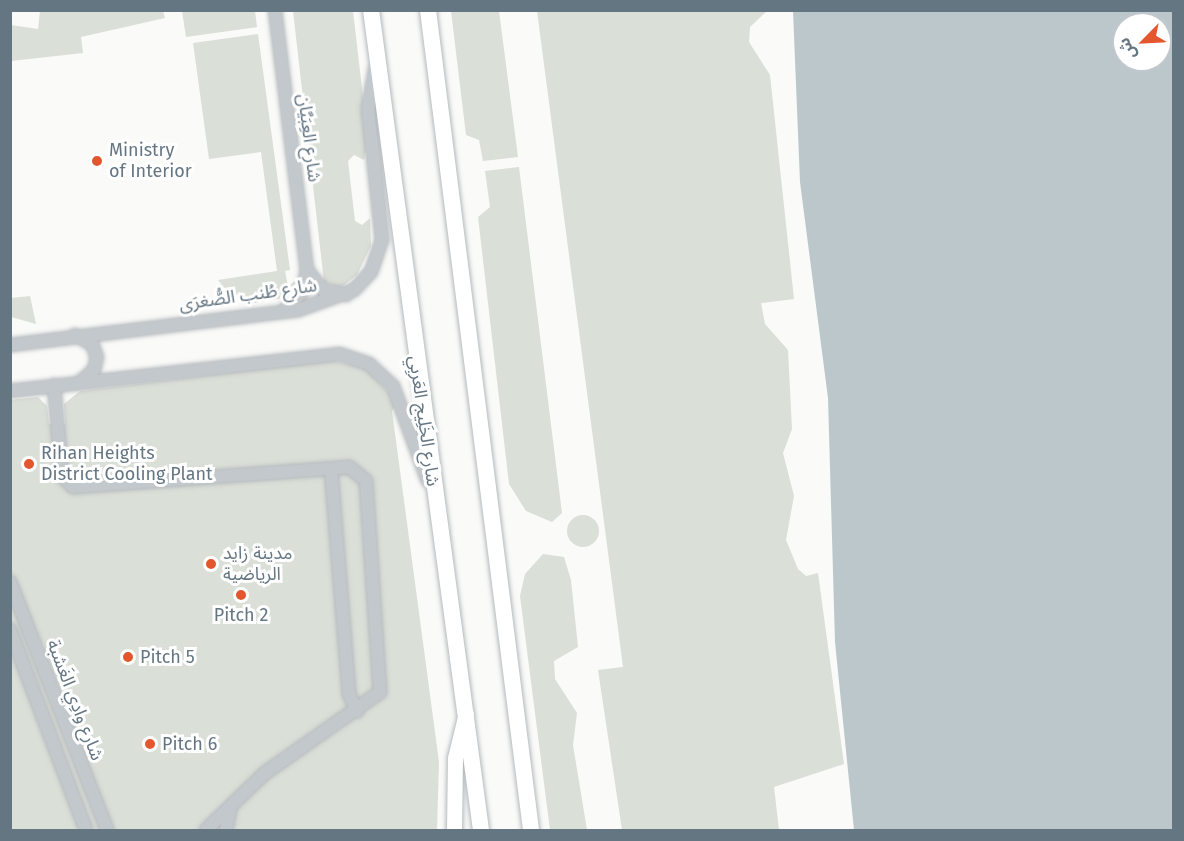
<!DOCTYPE html>
<html>
<head>
<meta charset="utf-8">
<style>
	body { margin:0 }
	#map { position:relative; width:1184px; height:841px; overflow:hidden; background:#fafaf8; font-family:"Fira Sans","Noto Sans Arabic",sans-serif }
	div>[style] { position:absolute }
	[style*='--x'] { left:calc(var(--x)*1px); top:calc(var(--y)*1px); width:calc(var(--w)*1px); rotate:calc(var(--a)*1deg) }
	.green>* { inset:0; background:#dadfd7 }
	.round { border-radius:50% }
	.water>* { inset:0; background:#bbc7cb }
	.roads { filter:drop-shadow(0 0 2px #b5babe) drop-shadow(0 0 2px #b5babe) }
	.minor>* { height:12px; margin:-6px; padding:0 6px; transform-origin:6px; border-radius:6px; background:#c3c8cc }
	.major>* { height:15px; margin:-7.5px; padding:0 7.5px; transform-origin:7.5px; border-radius:7.5px; background:#fff }
	.highway>* { height:16px; margin:-8px; padding:0 8px; transform-origin:8px; border-radius:8px; background:#fff }
	.dots>* { width:16px; height:16px; translate:-50% -50%; box-sizing:border-box; border:3px solid #fff; border-radius:50% }
	span { translate:-50% -50%; white-space:nowrap; text-align:center; line-height:1.15; -webkit-text-stroke:6px #fff; paint-order:stroke }
	.street-label { font-size:18px; color:#657683 }
	.poi-label { font-size:18px; color:#657683 }
	.left { translate:0 -50%; text-align:left }
	.frame { position:absolute; inset:0; border:12px solid #657683; pointer-events:none }
	.north { position:absolute; left:1112px; top:12px; width:60px; height:60px; box-sizing:border-box; background:#fff; border:2px solid #c1c8cd; border-radius:50%; rotate:246deg; font-size:16px; font-weight:700; line-height:24px; text-align:center; color:#657683 }
	.north::after { content:''; display:block; margin:auto; width:21px; height:27px; background:#e4572e; clip-path:polygon(50% 0,100% 100%,50% 72%,0 100%) }
</style>
</head>
<body>
<div id="map">
	<div class="green">
		<i style="clip-path:polygon(40px 11px,163px 11px,165px 18px,81px 37px,83px 53px,11px 61px,11px 25px,38px 29px)"></i>
		<i style="clip-path:polygon(182px 11px,255px 11px,257px 27px,186px 37px)"></i>
		<i style="clip-path:polygon(293px 11px,353px 11px,368px 140px,364px 160px,354px 155px,348px 161px,355px 221px,362px 225px,370px 218px,371px 246px,357px 275px,340px 288px,324px 282px)"></i>
		<i style="clip-path:polygon(451px 11px,499px 11px,518px 157px,483px 161px,479px 140px,466px 135px)"></i>
		<i style="clip-path:polygon(537px 11px,767px 11px,750px 27px,749px 42px,770px 75px,794px 299px,761px 303px,765px 324px,788px 350px,792px 429px,783px 453px,794px 496px,786px 540px,798px 569px,806px 576px,818px 573px,844px 764px,774px 787px,779px 830px,622px 830px,598px 670px,623px 667px)"></i>
		<i style="clip-path:polygon(258px 34px,290px 270px,285px 271px,288px 286px,299px 278px,289px 297px,255px 303px,225px 289px,218px 280px,277px 271px,261px 152px,209px 159px,193px 43px)"></i>
		<i style="clip-path:polygon(519px 167px,562px 513px,552px 522px,526px 511px,509px 484px,478px 217px,490px 207px,485px 171px)"></i>
		<i style="clip-path:polygon(30px 296px,36px 324px,11px 317px,11px 298px)"></i>
		<i style="clip-path:polygon(330px 360px,366px 368px,397px 402px,392px 411px,439px 762px,437px 830px,11px 830px,10px 400px,38px 397px,47px 406px,49px 424px,65px 424px,64px 404px,80px 391px)"></i>
		<i class="round" style="left:567px;top:515px;width:32px;height:32px"></i>
		<i style="clip-path:polygon(543px 554px,564px 557px,571px 580px,578px 647px,554px 661px,555px 679px,577px 713px,573px 745px,587px 830px,550px 830px,520px 596px,525px 574px)"></i>
	</div>
	<div class="water">
		<i style="clip-path:polygon(evenodd,793px 11px,1173px 11px,1173px 830px,854px 830px,835px 642px,828px 398px,800px 182px,793px 11px,1124px 24px,1160px 24px,1160px 60px,1124px 60px,1124px 24px)"></i>
	</div>
	<div class="roads">
		<div class="minor">
			<i style="--x:275;--y:10;--w:262;--a:83"></i>
			<i style="--x:307;--y:270;--w:21;--a:101"></i>
			<i style="--x:303;--y:291;--w:28;--a:134"></i>
			<i style="--x:307;--y:270;--w:26;--a:51"></i>
			<i style="--x:323;--y:290;--w:24;--a:12"></i>
			<i style="--x:75;--y:335;--w:19;--a:28"></i>
			<i style="--x:92;--y:344;--w:14;--a:69"></i>
			<i style="--x:97;--y:357;--w:13;--a:103"></i>
			<i style="--x:94;--y:370;--w:18;--a:139"></i>
			<i style="--x:10;--y:345;--w:290;--a:-6.9"></i>
			<i style="--x:298;--y:310;--w:59;--a:-19.7"></i>
			<i style="--x:354;--y:290;--w:25;--a:-47"></i>
			<i style="--x:371;--y:272;--w:34;--a:-71"></i>
			<i style="--x:382;--y:240;--w:132;--a:-96.1"></i>
			<i style="--x:368;--y:109;--w:51;--a:-79.8"></i>
			<i style="--x:54;--y:385;--w:91;--a:85"></i>
			<i style="--x:62;--y:476;--w:16;--a:45"></i>
			<i style="--x:73;--y:487;--w:277;--a:-4.1"></i>
			<i style="--x:349;--y:467;--w:22;--a:39"></i>
			<i style="--x:366;--y:481;--w:211;--a:86.2"></i>
			<i style="--x:380;--y:692;--w:141;--a:144.8"></i>
			<i style="--x:265;--y:773;--w:82;--a:136"></i>
			<i style="--x:10;--y:391;--w:331;--a:-6.4"></i>
			<i style="--x:339;--y:354;--w:32;--a:18"></i>
			<i style="--x:369;--y:364;--w:33;--a:43"></i>
			<i style="--x:393;--y:386;--w:101;--a:69.8"></i>
			<i style="--x:331;--y:469;--w:226;--a:85.4"></i>
			<i style="--x:349;--y:694;--w:19;--a:65"></i>
			<i style="--x:10;--y:582;--w:266;--a:68.6"></i>
			<i style="--x:10;--y:630;--w:214;--a:69.2"></i>
			<i style="--x:226;--y:830;--w:20;--a:-79"></i>
		</div>
		<div class="major">
			<i style="--x:454;--y:830;--w:72;--a:-89.2"></i>
			<i style="--x:455;--y:758;--w:46;--a:-76.3"></i>
		</div>
		<div class="highway">
			<i style="--x:371;--y:10;--w:827;--a:82.36"></i>
			<i style="--x:428;--y:10;--w:826;--a:82.84"></i>
		</div>
	</div>
	<div class="dots">
		<i style="left:97px;top:161px;background:#e4572e"></i>
		<i style="left:29px;top:464px;background:#e4572e"></i>
		<i style="left:211px;top:564px;background:#e4572e"></i>
		<i style="left:241px;top:595px;background:#e4572e"></i>
		<i style="left:128px;top:657px;background:#e4572e"></i>
		<i style="left:150px;top:744px;background:#e4572e"></i>
	</div>
	<div class="street-label">
		<span style="left:309px;top:138px;rotate:83deg">شارع العِبَيَّان</span>
		<span style="left:248px;top:295px;rotate:-8deg">شارع طُنب الصُّغرَى</span>
		<span style="left:424px;top:421px;rotate:82deg">شارع الخَلِيج العَربِي</span>
		<span style="left:75px;top:700px;rotate:69deg">شارع وادِي الغَشبة</span>
	</div>
	<div class="poi-label">
		<span class="left" style="left:109px;top:161px">Ministry<br>of Interior</span>
		<span class="left" style="left:41px;top:464px">Rihan Heights<br>District Cooling Plant</span>
		<span class="left" style="left:223px;top:564px">مدينة زايد<br>الرياضية</span>
		<span style="left:241px;top:615px">Pitch 2</span>
		<span class="left" style="left:140px;top:657px">Pitch 5</span>
		<span class="left" style="left:162px;top:744px">Pitch 6</span>
	</div>
	<div class="frame"></div>
	<div class="north">ش</div>
</div>
</body>
</html>
